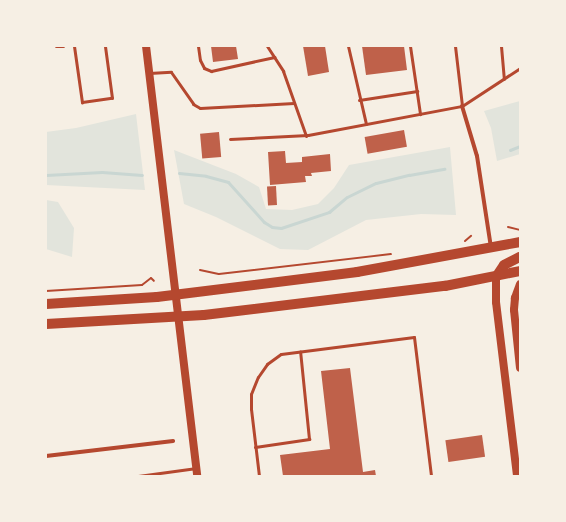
<!DOCTYPE html>
<html>
<head>
<meta charset="utf-8">
<style>
	body { margin:0 }
	#map { position:relative; width:566px; height:522px; overflow:hidden; background:#f6efe4; font-family:"Noto Sans",sans-serif }
	div>[style] { position:absolute }
	[style*='--x'] { left:calc(var(--x)*1px); top:calc(var(--y)*1px); width:calc(var(--w)*1px); rotate:calc(var(--a)*1deg) }
	.green>* { inset:0; background:#e2e4dc }
	.stream>* { height:3px; margin:-1.5px; padding:0 1.5px; transform-origin:1.5px; border-radius:1.5px; background:#c9d6d2 }
	.building>* { inset:0; background:#bf614a; transform-origin:0 0 }
	.path>* { height:2px; margin:-1px; padding:0 1px; transform-origin:1px; border-radius:1px; background:#b5482f }
	.service>* { height:3px; margin:-1.5px; padding:0 1.5px; transform-origin:1.5px; border-radius:1.5px; background:#b5482f }
	.minor>* { height:4px; margin:-2px; padding:0 2px; transform-origin:2px; border-radius:2px; background:#b5482f }
	.secondary>* { height:8px; margin:-4px; padding:0 4px; transform-origin:4px; border-radius:4px; background:#b5482f }
	.primary>* { height:10px; margin:-5px; padding:0 5px; transform-origin:5px; border-radius:5px; background:#b5482f }
	span { translate:-50% -50%; white-space:nowrap; text-align:center; line-height:1.15; -webkit-text-stroke:4px #f6efe4; paint-order:stroke }
	.frame { position:absolute; inset:0; border:47px solid #f6efe4; pointer-events:none }
</style>
</head>
<body>
<div id="map">
	<div class="green">
		<i style="clip-path:polygon(520px 101px,520px 154px,497px 161px,491px 128px,484px 111px)"></i>
		<i style="clip-path:polygon(136px 114px,145px 190px,46px 185px,46px 132px,76px 128px)"></i>
		<i style="clip-path:polygon(450px 147px,456px 215px,421px 214px,366px 220px,308px 250px,280px 249px,216px 217px,184px 204px,174px 150px,236px 174px,259px 187px,266px 209px,292px 210px,318px 204px,334px 188px,349px 165px)"></i>
		<i style="clip-path:polygon(46px 200px,58px 202px,74px 228px,72px 257px,46px 249px)"></i>
	</div>
	<div class="stream">
		<i style="--x:510;--y:150;--w:11;--a:-22"></i>
		<i style="--x:179;--y:173;--w:27;--a:6"></i>
		<i style="--x:206;--y:176;--w:23;--a:15"></i>
		<i style="--x:228;--y:182;--w:54;--a:48"></i>
		<i style="--x:264;--y:222;--w:9;--a:32"></i>
		<i style="--x:272;--y:227;--w:9;--a:6"></i>
		<i style="--x:281;--y:228;--w:51;--a:-18.4"></i>
		<i style="--x:329;--y:212;--w:23;--a:-40"></i>
		<i style="--x:347;--y:197;--w:32;--a:-26"></i>
		<i style="--x:376;--y:183;--w:34;--a:-14"></i>
		<i style="--x:409;--y:175;--w:36;--a:-10"></i>
		<i style="--x:46;--y:175;--w:56;--a:-3.1"></i>
		<i style="--x:102;--y:172;--w:40;--a:4.3"></i>
	</div>
	<div class="building">
		<i style="clip-path:polygon(211px 46px,236px 46px,238px 59px,213px 62px)"></i>
		<i style="clip-path:polygon(303px 46px,325px 46px,329px 72px,308px 76px)"></i>
		<i style="clip-path:polygon(362px 46px,404px 46px,407px 70px,366px 75px)"></i>
		<i style="left:404px;top:130px;width:17px;height:40px;rotate:80deg"></i>
		<i style="left:219px;top:132px;width:25px;height:19px;rotate:85deg"></i>
		<i style="clip-path:polygon(285px 151px,286px 163px,302px 162px,302px 157px,330px 154px,331px 171px,311px 173px,312px 176px,305px 176px,306px 182px,270px 185px,268px 152px)"></i>
		<i style="left:276px;top:186px;width:19px;height:9px;rotate:87deg"></i>
		<i style="clip-path:polygon(350px 368px,363px 472px,375px 470px,376px 476px,283px 476px,280px 455px,330px 449px,321px 371px)"></i>
		<i style="left:482px;top:435px;width:22px;height:37px;rotate:82deg"></i>
	</div>
	<div class="path">
		<i style="--x:508;--y:227;--w:12;--a:14"></i>
		<i style="--x:465;--y:241;--w:8;--a:-40"></i>
		<i style="--x:200;--y:270;--w:19;--a:12"></i>
		<i style="--x:219;--y:274;--w:173;--a:-6.6"></i>
		<i style="--x:46;--y:291;--w:96;--a:-3.6"></i>
		<i style="--x:142;--y:285;--w:11;--a:-38"></i>
		<i style="--x:151;--y:278;--w:4;--a:45"></i>
	</div>
	<div class="service">
		<i style="--x:56;--y:46;--w:7;--a:0"></i>
		<i style="--x:74;--y:46;--w:57;--a:81.9"></i>
		<i style="--x:82;--y:102;--w:30;--a:-8"></i>
		<i style="--x:112;--y:98;--w:52;--a:-97.7"></i>
		<i style="--x:198;--y:46;--w:14;--a:82"></i>
		<i style="--x:200;--y:60;--w:9;--a:63"></i>
		<i style="--x:204;--y:68;--w:8;--a:23"></i>
		<i style="--x:211;--y:71;--w:65;--a:-12.5"></i>
		<i style="--x:267;--y:46;--w:30;--a:57"></i>
		<i style="--x:283;--y:71;--w:69;--a:70.5"></i>
		<i style="--x:348;--y:46;--w:80;--a:77"></i>
		<i style="--x:410;--y:46;--w:69;--a:81.6"></i>
		<i style="--x:455;--y:46;--w:60;--a:83.3"></i>
		<i style="--x:501;--y:46;--w:33;--a:85"></i>
		<i style="--x:149;--y:73;--w:22;--a:-3"></i>
		<i style="--x:171;--y:72;--w:39;--a:55"></i>
		<i style="--x:193;--y:104;--w:8;--a:30"></i>
		<i style="--x:200;--y:108;--w:94;--a:-3"></i>
		<i style="--x:359;--y:100;--w:59;--a:-8.8"></i>
		<i style="--x:230;--y:139;--w:78;--a:-2.9"></i>
		<i style="--x:308;--y:135;--w:157;--a:-10.7"></i>
		<i style="--x:462;--y:106;--w:69;--a:-33.2"></i>
		<i style="--x:255;--y:447;--w:55;--a:-8.4"></i>
		<i style="--x:309;--y:439;--w:88;--a:-95.8"></i>
		<i style="--x:138;--y:476;--w:59;--a:-7.9"></i>
		<i style="--x:259;--y:476;--w:67;--a:-96.8"></i>
		<i style="--x:251;--y:409;--w:15;--a:-90"></i>
		<i style="--x:251;--y:394;--w:18;--a:-68"></i>
		<i style="--x:258;--y:377;--w:16;--a:-55"></i>
		<i style="--x:267;--y:364;--w:17;--a:-36"></i>
		<i style="--x:281;--y:354;--w:134;--a:-7.3"></i>
		<i style="--x:414;--y:337;--w:140;--a:83"></i>
	</div>
	<div class="minor">
		<i style="--x:462;--y:106;--w:52;--a:73.3"></i>
		<i style="--x:477;--y:156;--w:93;--a:81.3"></i>
		<i style="--x:46;--y:456;--w:128;--a:-6.7"></i>
	</div>
	<div class="secondary">
		<i style="--x:146;--y:46;--w:433;--a:83.2"></i>
		<i style="--x:496;--y:277;--w:25;--a:90"></i>
		<i style="--x:496;--y:302;--w:175;--a:83.1"></i>
		<i style="--x:520;--y:284;--w:15;--a:110"></i>
		<i style="--x:515;--y:298;--w:12;--a:95"></i>
		<i style="--x:514;--y:310;--w:58;--a:84.1"></i>
	</div>
	<div class="primary">
		<i style="--x:496;--y:277;--w:14;--a:-56"></i>
		<i style="--x:504;--y:265;--w:18;--a:-27"></i>
		<i style="--x:46;--y:304;--w:111;--a:-3.6"></i>
		<i style="--x:157;--y:297;--w:202;--a:-7.1"></i>
		<i style="--x:357;--y:272;--w:166;--a:-10.4"></i>
		<i style="--x:46;--y:324;--w:158;--a:-3.3"></i>
		<i style="--x:204;--y:315;--w:243;--a:-6.9"></i>
		<i style="--x:445;--y:286;--w:76;--a:-11.3"></i>
	</div>
	<div class="frame"></div>
</div>
</body>
</html>
